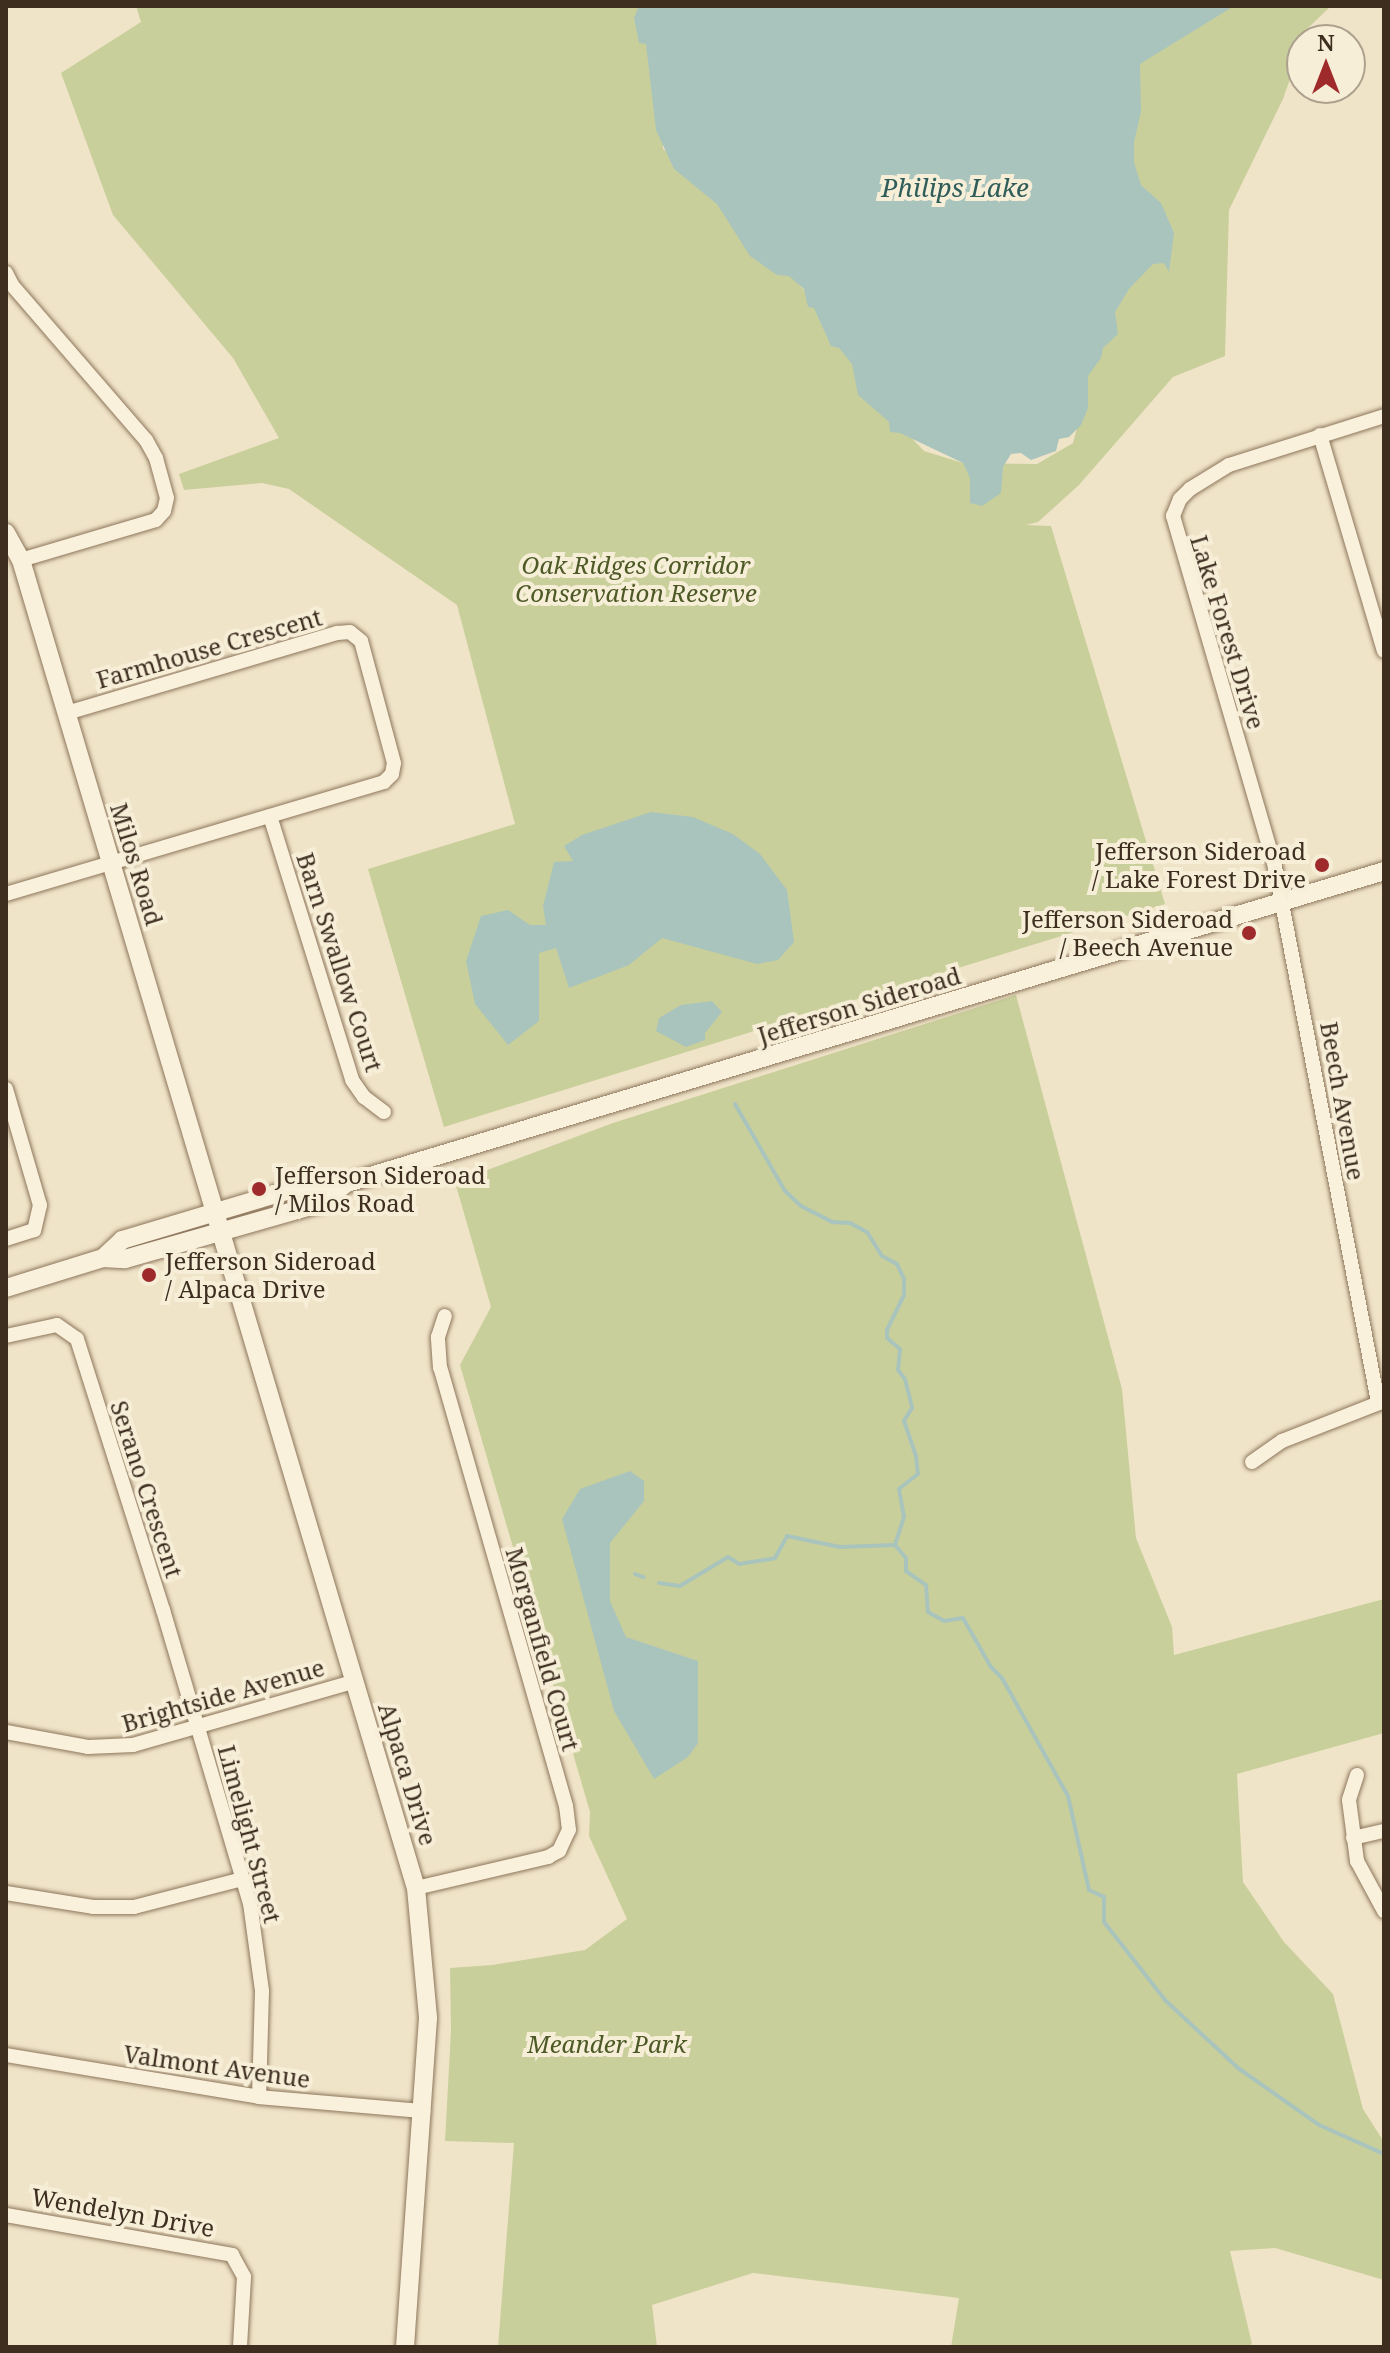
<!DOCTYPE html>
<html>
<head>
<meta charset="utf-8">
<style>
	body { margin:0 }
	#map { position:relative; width:1390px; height:2353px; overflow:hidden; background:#f0e4c8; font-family:"Noto Serif",serif }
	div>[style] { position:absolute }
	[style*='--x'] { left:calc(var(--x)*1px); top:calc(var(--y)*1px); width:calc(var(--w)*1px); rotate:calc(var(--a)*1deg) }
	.green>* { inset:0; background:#c9cf9b }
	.water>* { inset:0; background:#a9c4bc }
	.stream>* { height:4px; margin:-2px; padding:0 2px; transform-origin:2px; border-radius:2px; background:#a9c4bc }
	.roads { filter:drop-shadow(0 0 2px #8d765c) drop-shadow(0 0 2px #8d765c) }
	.street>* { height:14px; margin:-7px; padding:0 7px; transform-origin:7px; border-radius:7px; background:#faf1dc }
	.secondary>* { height:18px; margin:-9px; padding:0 9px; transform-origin:9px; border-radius:9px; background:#faf1dc }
	.dots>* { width:22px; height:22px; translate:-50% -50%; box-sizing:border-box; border:4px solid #f7eed8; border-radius:50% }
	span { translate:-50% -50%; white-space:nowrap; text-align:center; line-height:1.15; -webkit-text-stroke:8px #f7eed8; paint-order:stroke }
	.park-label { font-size:24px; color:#4d5a26; font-style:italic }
	.street-label { font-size:24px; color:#3d2e20 }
	.poi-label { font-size:24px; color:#3d2e20 }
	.right { translate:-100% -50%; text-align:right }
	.left { translate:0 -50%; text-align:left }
	.water-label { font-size:26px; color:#2f5d5a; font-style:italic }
	.frame { position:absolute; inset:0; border:8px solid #3d2e20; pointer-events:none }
	.north { position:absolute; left:1286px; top:24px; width:80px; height:80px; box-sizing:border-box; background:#f7eed8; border:2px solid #ada18e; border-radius:50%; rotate:0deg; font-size:22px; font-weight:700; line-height:32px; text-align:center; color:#3d2e20 }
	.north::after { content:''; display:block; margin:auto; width:28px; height:36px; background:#9e2a2b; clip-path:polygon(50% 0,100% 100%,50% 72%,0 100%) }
</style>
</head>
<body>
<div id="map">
	<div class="green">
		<i style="clip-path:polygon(136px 6px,642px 6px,661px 77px,663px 149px,701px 176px,824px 312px,869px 393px,924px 451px,963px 463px,1037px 464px,1073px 443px,1087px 389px,1088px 340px,1129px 75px,1150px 44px,1216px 6px,1331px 6px,1308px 28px,1283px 99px,1229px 210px,1225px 356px,1173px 377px,1079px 485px,1038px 522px,1026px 525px,1051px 526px,1165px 904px,444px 1127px,368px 869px,515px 824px,457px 605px,289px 489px,262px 483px,184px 490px,179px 474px,279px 438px,233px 358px,113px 215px,61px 73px,141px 22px)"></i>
		<i style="clip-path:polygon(1016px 995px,1122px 1389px,1136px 1538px,1172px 1627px,1174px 1655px,1384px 1599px,1384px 1733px,1237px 1774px,1243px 1882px,1284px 1942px,1333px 1994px,1363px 2109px,1384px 2142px,1384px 2280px,1275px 2248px,1230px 2251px,1252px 2344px,1248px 2347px,951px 2347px,959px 2298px,753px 2273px,652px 2305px,657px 2347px,498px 2347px,514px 2143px,445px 2141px,451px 2030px,450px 1968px,492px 1965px,585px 1950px,627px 1919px,589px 1836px,590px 1812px,460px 1365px,491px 1307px,455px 1182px,613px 1123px)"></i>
	</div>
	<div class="water">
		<i style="clip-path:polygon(639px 6px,1234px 6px,1140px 64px,1141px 112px,1134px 142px,1134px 162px,1141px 185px,1161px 203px,1174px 233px,1169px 272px,1164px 263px,1153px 264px,1129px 289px,1115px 312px,1118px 334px,1103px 348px,1101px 358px,1088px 376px,1088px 408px,1081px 425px,1069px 437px,1059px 439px,1056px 451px,1031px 460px,1021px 453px,1011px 454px,1003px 467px,1001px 493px,982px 506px,970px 503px,970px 478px,963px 463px,900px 433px,890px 432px,889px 422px,858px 395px,852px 364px,839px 348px,831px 346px,814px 308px,808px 307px,804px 289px,789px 276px,777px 275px,750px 256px,717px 204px,674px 169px,656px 130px,646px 44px,639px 43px,634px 18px)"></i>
		<i style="clip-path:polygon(651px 812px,693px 817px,733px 834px,760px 854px,787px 890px,794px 942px,778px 960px,757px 964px,662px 938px,629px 965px,569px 988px,556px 948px,539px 953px,539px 1021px,508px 1045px,475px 1004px,466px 961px,481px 916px,508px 910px,530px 925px,546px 925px,543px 906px,554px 862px,573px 861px,564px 846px,582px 835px)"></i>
		<i style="clip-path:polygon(712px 1001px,722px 1012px,705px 1033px,705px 1040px,686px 1047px,656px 1031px,659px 1018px,681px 1005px)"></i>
		<i style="clip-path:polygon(630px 1471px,644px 1481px,644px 1501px,610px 1543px,610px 1601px,626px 1637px,698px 1661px,698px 1743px,688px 1757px,654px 1779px,614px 1711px,562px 1519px,580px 1489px)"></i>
	</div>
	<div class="stream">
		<i style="--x:735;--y:1104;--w:100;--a:60.1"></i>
		<i style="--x:785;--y:1191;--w:22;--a:43"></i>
		<i style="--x:801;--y:1206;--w:35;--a:27"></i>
		<i style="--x:832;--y:1222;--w:18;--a:3"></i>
		<i style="--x:850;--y:1223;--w:19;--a:28"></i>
		<i style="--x:867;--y:1232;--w:28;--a:58"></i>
		<i style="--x:882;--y:1256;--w:17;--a:28"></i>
		<i style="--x:897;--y:1264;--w:17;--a:65"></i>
		<i style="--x:904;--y:1279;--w:16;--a:90"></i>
		<i style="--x:904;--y:1295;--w:39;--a:116"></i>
		<i style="--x:887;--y:1330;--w:8;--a:90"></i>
		<i style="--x:887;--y:1338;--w:17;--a:40"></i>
		<i style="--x:900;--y:1349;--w:21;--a:95"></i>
		<i style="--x:898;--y:1370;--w:11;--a:52"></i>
		<i style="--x:905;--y:1379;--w:30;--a:76"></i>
		<i style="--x:912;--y:1408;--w:15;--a:122"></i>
		<i style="--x:904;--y:1421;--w:37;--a:71"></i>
		<i style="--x:916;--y:1456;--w:18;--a:84"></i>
		<i style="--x:918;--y:1474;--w:24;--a:142"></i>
		<i style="--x:899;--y:1489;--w:28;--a:80"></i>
		<i style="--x:904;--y:1517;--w:29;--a:108"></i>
		<i style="--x:895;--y:1545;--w:17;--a:50"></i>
		<i style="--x:906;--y:1558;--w:13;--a:90"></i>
		<i style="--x:906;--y:1571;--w:24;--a:35"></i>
		<i style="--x:926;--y:1585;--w:27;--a:86"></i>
		<i style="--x:928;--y:1612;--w:18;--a:29"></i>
		<i style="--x:944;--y:1621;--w:19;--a:-9"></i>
		<i style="--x:963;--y:1618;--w:56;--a:60.3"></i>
		<i style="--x:991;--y:1667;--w:16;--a:45"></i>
		<i style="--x:1002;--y:1678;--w:135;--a:60.8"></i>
		<i style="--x:1068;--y:1796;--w:96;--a:77.4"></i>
		<i style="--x:1089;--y:1890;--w:17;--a:25"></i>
		<i style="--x:1104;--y:1897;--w:25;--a:90"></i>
		<i style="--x:1104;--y:1922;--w:100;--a:51.9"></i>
		<i style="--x:1166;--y:2001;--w:98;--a:42.9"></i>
		<i style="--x:1238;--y:2068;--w:99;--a:35.1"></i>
		<i style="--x:1319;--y:2125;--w:71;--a:24"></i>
		<i style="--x:635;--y:1574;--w:9;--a:21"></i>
		<i style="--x:659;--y:1583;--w:21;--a:8"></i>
		<i style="--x:680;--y:1586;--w:56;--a:-31.1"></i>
		<i style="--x:728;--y:1557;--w:13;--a:32"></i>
		<i style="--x:739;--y:1564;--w:36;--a:-9"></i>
		<i style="--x:775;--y:1558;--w:25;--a:-61"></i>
		<i style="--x:787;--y:1536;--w:54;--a:11.7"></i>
		<i style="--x:840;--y:1547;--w:55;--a:-2.1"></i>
	</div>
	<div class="roads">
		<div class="street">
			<i style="--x:6;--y:273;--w:13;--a:63"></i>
			<i style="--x:12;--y:285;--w:205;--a:49.2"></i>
			<i style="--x:146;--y:440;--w:21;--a:61"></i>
			<i style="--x:156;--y:458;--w:41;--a:74.6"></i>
			<i style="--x:167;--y:498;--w:13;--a:103"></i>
			<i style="--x:164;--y:511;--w:12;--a:132"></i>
			<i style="--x:156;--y:520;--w:141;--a:163.5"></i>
			<i style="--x:1320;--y:435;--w:225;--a:73.5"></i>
			<i style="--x:270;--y:816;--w:276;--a:72.7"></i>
			<i style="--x:352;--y:1080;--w:21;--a:55"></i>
			<i style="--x:364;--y:1097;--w:25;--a:37"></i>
			<i style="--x:6;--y:894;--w:394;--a:-16.5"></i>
			<i style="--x:384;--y:782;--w:11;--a:-45"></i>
			<i style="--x:392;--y:774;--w:11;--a:-80"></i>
			<i style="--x:394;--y:763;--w:126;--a:-105.1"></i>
			<i style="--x:361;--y:641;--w:14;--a:-141"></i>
			<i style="--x:350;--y:632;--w:13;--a:176"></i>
			<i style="--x:337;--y:633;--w:282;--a:163.5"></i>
			<i style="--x:6;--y:1089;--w:121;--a:73.7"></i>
			<i style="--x:40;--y:1205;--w:26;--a:103"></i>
			<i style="--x:34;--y:1230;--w:29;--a:162"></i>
			<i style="--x:6;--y:1336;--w:52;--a:-12.2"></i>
			<i style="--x:57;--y:1325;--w:24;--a:35"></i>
			<i style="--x:77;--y:1339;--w:284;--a:72.4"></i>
			<i style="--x:163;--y:1610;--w:306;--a:73.5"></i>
			<i style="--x:250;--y:1903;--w:89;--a:82.2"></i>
			<i style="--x:262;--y:1991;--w:106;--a:91.6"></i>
			<i style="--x:1378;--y:1402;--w:545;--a:-100.9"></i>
			<i style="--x:1275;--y:867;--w:366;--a:-106.2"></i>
			<i style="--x:1173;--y:516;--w:18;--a:-68"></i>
			<i style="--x:1180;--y:499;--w:14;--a:-45"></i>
			<i style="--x:1190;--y:489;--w:46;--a:-31.6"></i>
			<i style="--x:1229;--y:465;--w:163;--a:-17.5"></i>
			<i style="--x:1252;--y:1462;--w:37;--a:-35"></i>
			<i style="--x:1282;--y:1441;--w:110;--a:-21.4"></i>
			<i style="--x:6;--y:1732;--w:83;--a:10.4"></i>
			<i style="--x:88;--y:1747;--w:45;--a:-2.5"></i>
			<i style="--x:133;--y:1745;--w:232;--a:-16"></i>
			<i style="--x:1357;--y:1775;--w:26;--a:108"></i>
			<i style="--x:1349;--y:1800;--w:62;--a:82.5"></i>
			<i style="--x:1357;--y:1861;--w:57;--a:61.6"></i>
			<i style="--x:1353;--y:1838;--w:32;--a:-13"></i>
			<i style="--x:416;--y:1888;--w:136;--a:-13.2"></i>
			<i style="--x:548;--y:1857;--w:13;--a:-29"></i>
			<i style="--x:559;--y:1851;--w:23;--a:-65"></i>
			<i style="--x:569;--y:1830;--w:24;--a:-97"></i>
			<i style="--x:566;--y:1806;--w:456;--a:-106"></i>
			<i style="--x:440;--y:1368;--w:31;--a:-94"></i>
			<i style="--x:438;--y:1337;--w:22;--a:-72"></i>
			<i style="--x:6;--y:1893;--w:88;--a:9.1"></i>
			<i style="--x:93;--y:1907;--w:41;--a:0"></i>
			<i style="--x:134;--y:1907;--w:112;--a:-14.5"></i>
			<i style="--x:6;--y:2055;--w:256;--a:9.4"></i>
			<i style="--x:259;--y:2097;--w:165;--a:4.9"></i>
			<i style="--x:6;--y:2215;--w:230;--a:10"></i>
			<i style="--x:232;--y:2255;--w:25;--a:61"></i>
			<i style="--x:244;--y:2277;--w:70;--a:93.3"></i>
		</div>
		<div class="secondary">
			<i style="--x:6;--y:533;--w:31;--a:61"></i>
			<i style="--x:21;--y:560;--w:1385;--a:73.44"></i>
			<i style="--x:416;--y:1888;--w:131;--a:84.7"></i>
			<i style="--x:428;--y:2018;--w:330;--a:94"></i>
			<i style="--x:103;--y:1258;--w:26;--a:-43"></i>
			<i style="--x:122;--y:1240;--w:199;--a:-16.6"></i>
			<i style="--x:313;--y:1183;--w:34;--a:0"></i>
			<i style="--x:347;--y:1183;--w:1083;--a:-16.74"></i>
			<i style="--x:6;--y:1288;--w:102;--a:-17.2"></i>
			<i style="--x:103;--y:1258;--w:22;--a:3"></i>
			<i style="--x:125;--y:1259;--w:204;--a:-15.9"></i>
			<i style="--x:321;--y:1203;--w:33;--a:-38"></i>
		</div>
	</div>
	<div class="dots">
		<i style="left:1322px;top:865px;background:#9e2a2b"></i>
		<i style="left:1249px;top:933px;background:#9e2a2b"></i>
		<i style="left:259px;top:1189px;background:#9e2a2b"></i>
		<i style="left:149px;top:1275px;background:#9e2a2b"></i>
	</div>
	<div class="park-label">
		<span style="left:636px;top:579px">Oak Ridges Corridor<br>Conservation Reserve</span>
		<span style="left:607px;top:2044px">Meander Park</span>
	</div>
	<div class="street-label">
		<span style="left:1228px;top:632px;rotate:73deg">Lake Forest Drive</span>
		<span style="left:209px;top:648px;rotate:-16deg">Farmhouse Crescent</span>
		<span style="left:137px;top:864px;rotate:73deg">Milos Road</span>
		<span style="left:340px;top:962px;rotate:72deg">Barn Swallow Court</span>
		<span style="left:859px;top:1005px;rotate:-17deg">Jefferson Sideroad</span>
		<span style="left:1343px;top:1101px;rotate:80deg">Beech Avenue</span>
		<span style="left:147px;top:1489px;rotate:72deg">Serano Crescent</span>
		<span style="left:543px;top:1649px;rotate:74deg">Morganfield Court</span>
		<span style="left:223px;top:1695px;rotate:-16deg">Brightside Avenue</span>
		<span style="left:408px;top:1774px;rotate:73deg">Alpaca Drive</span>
		<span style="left:250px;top:1834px;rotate:75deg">Limelight Street</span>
		<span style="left:217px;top:2066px;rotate:8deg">Valmont Avenue</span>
		<span style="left:123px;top:2212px;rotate:10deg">Wendelyn Drive</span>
	</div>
	<div class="poi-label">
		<span class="right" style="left:1306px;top:865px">Jefferson Sideroad<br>/ Lake Forest Drive</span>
		<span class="right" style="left:1233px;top:933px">Jefferson Sideroad<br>/ Beech Avenue</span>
		<span class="left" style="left:275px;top:1189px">Jefferson Sideroad<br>/ Milos Road</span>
		<span class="left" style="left:165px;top:1275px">Jefferson Sideroad<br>/ Alpaca Drive</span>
	</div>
	<div class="water-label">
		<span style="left:955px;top:188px">Philips Lake</span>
	</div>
	<div class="frame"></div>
	<div class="north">N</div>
</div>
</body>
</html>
